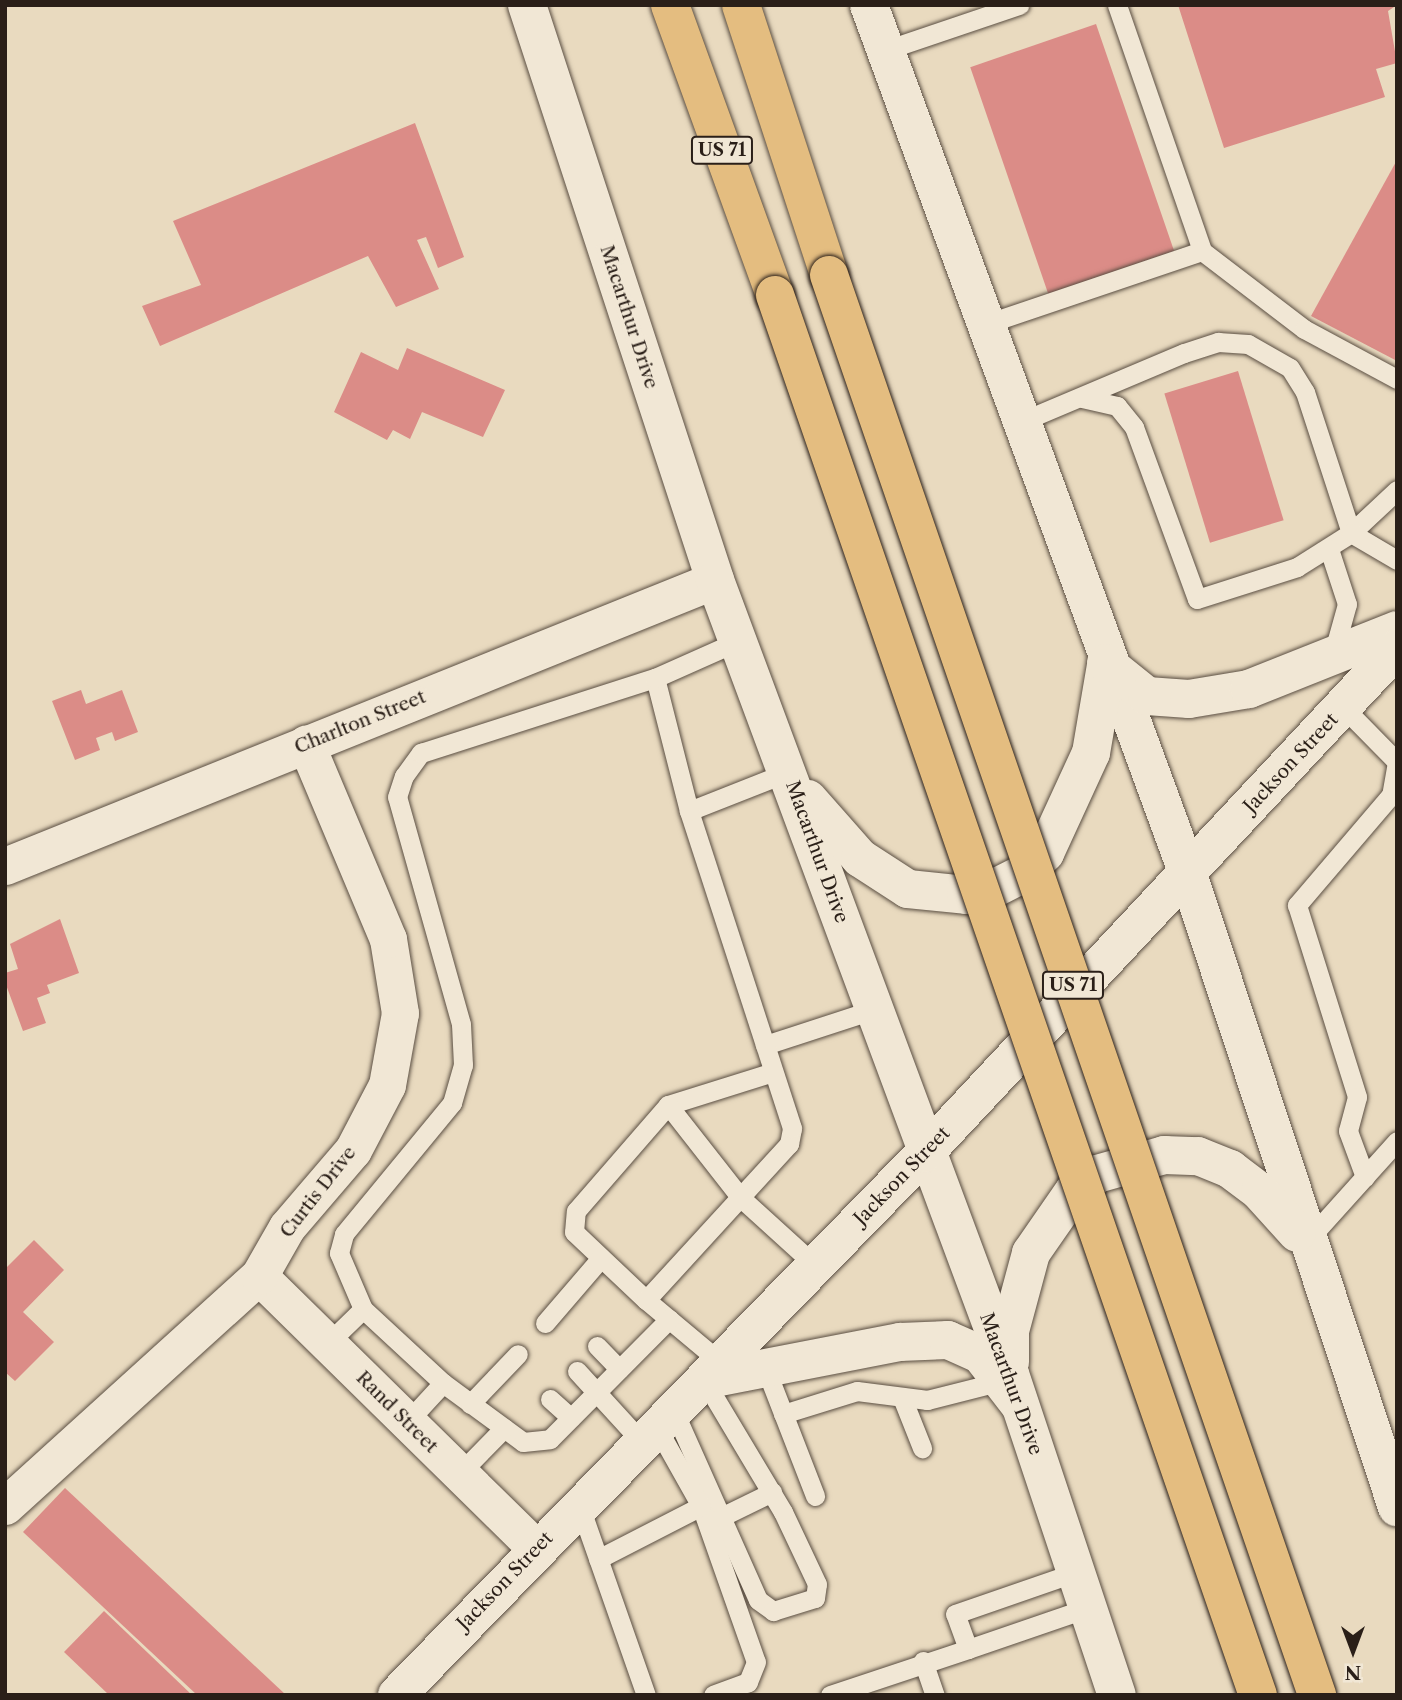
<!DOCTYPE html>
<html>
<head>
<meta charset="utf-8">
<style>
	body { margin:0 }
	#map { position:relative; width:1402px; height:1700px; overflow:hidden; background:#e9dabf; font-family:"Libre Caslon Text",serif }
	div>[style] { position:absolute }
	[style*='--x'] { left:calc(var(--x)*1px); top:calc(var(--y)*1px); width:calc(var(--w)*1px); rotate:calc(var(--a)*1deg) }
	.building>* { inset:0; background:#db8c87; transform-origin:0 0 }
	.roads { filter:drop-shadow(0 0 2px #5a4e42) drop-shadow(0 0 2px #5a4e42) }
	.service>* { height:19px; margin:-9.5px; padding:0 9.5px; transform-origin:9.5px; border-radius:9.5px; background:#f1e7d5 }
	.minor>* { height:37px; margin:-18.5px; padding:0 18.5px; transform-origin:18.5px; border-radius:18.5px; background:#f1e7d5 }
	.tertiary>* { height:38px; margin:-19px; padding:0 19px; transform-origin:19px; border-radius:19px; background:#f1e7d5 }
	.secondary>* { height:38px; margin:-19px; padding:0 19px; transform-origin:19px; border-radius:19px; background:#f1e7d5 }
	.trunk>* { height:38px; margin:-19px; padding:0 19px; transform-origin:19px; border-radius:19px; background:#e4bd80 }
	.bridges { filter:drop-shadow(0 0 2px #2a1f18) drop-shadow(0 0 2px #2a1f18) }
	.trunk-bridge>* { height:38px; margin:-19px; padding:0 19px; transform-origin:19px; border-radius:19px; background:#e4bd80 }
	span { translate:-50% -50%; white-space:nowrap; text-align:center; line-height:1.15; -webkit-text-stroke:7px #f1e7d5; paint-order:stroke }
	.shield-label span { padding:2px 5px; background:#f1e7d5; border:2px solid; border-radius:5px; -webkit-text-stroke-width:0 }
	.shield-label { font-size:18px; color:#2a1f18; font-weight:700 }
	.street-label { font-size:19px; color:#2a1f18 }
	.frame { position:absolute; inset:0; border:7px solid #2a1f18; pointer-events:none }
	.north { position:absolute; left:1318px; top:1616px; width:70px; height:70px; -webkit-text-stroke:5px #f1e7d5; paint-order:stroke; rotate:180deg; font-size:19px; font-weight:700; line-height:28px; text-align:center; color:#2a1f18 }
	.north::after { content:''; display:block; margin:auto; width:24px; height:32px; background:#2a1f18; clip-path:polygon(50% 0,100% 100%,50% 72%,0 100%) }
</style>
</head>
<body>
<div id="map">
	<div class="building">
		<i style="clip-path:polygon(1178px 5px,1397px 5px,1388px 11px,1397px 63px,1376px 69px,1385px 97px,1224px 148px)"></i>
		<i style="left:1096px;top:24px;width:240px;height:133px;rotate:71deg"></i>
		<i style="clip-path:polygon(415px 123px,464px 257px,438px 268px,426px 237px,417px 240px,439px 289px,396px 307px,368px 256px,160px 346px,142px 306px,201px 285px,173px 221px)"></i>
		<i style="clip-path:polygon(1397px 160px,1397px 361px,1311px 316px)"></i>
		<i style="clip-path:polygon(407px 348px,505px 390px,483px 437px,422px 412px,410px 439px,393px 430px,387px 440px,334px 412px,361px 352px,398px 370px)"></i>
		<i style="left:1238px;top:371px;width:156px;height:77px;rotate:73deg"></i>
		<i style="clip-path:polygon(81px 690px,86px 704px,122px 690px,138px 732px,115px 741px,112px 732px,96px 738px,100px 750px,75px 760px,52px 701px)"></i>
		<i style="clip-path:polygon(60px 919px,79px 973px,47px 985px,50px 993px,37px 998px,46px 1023px,23px 1031px,5px 982px,5px 973px,18px 969px,10px 944px)"></i>
		<i style="clip-path:polygon(34px 1240px,64px 1270px,23px 1312px,54px 1342px,15px 1381px,5px 1372px,5px 1269px)"></i>
		<i style="clip-path:polygon(65px 1488px,286px 1695px,197px 1695px,23px 1532px)"></i>
		<i style="clip-path:polygon(104px 1611px,192px 1695px,109px 1695px,64px 1652px)"></i>
	</div>
	<div class="roads">
		<div class="service">
			<i style="--x:1117;--y:5;--w:260;--a:70.9"></i>
			<i style="--x:1202;--y:251;--w:128;--a:37.4"></i>
			<i style="--x:1304;--y:329;--w:106;--a:28.3"></i>
			<i style="--x:883;--y:51;--w:144;--a:-18.7"></i>
			<i style="--x:983;--y:325;--w:231;--a:-18.7"></i>
			<i style="--x:1082;--y:398;--w:36;--a:13"></i>
			<i style="--x:1117;--y:406;--w:27;--a:51"></i>
			<i style="--x:1134;--y:427;--w:183;--a:69.9"></i>
			<i style="--x:1197;--y:599;--w:105;--a:-17.7"></i>
			<i style="--x:1297;--y:567;--w:64;--a:-32.2"></i>
			<i style="--x:1351;--y:533;--w:63;--a:-43.1"></i>
			<i style="--x:1018;--y:423;--w:180;--a:-22.9"></i>
			<i style="--x:1184;--y:353;--w:36;--a:-18"></i>
			<i style="--x:1218;--y:342;--w:30;--a:4"></i>
			<i style="--x:1248;--y:344;--w:48;--a:29.7"></i>
			<i style="--x:1290;--y:368;--w:28;--a:58"></i>
			<i style="--x:1305;--y:392;--w:148;--a:71.9"></i>
			<i style="--x:1351;--y:533;--w:53;--a:30.4"></i>
			<i style="--x:1329;--y:549;--w:58;--a:71.9"></i>
			<i style="--x:1347;--y:604;--w:52;--a:105.6"></i>
			<i style="--x:1343;--y:707;--w:77;--a:45.5"></i>
			<i style="--x:1397;--y:762;--w:34;--a:100"></i>
			<i style="--x:1391;--y:795;--w:145;--a:130.5"></i>
			<i style="--x:1297;--y:905;--w:201;--a:72.6"></i>
			<i style="--x:1357;--y:1097;--w:35;--a:105"></i>
			<i style="--x:1348;--y:1131;--w:49;--a:69.7"></i>
			<i style="--x:689;--y:811;--w:106;--a:-21.5"></i>
			<i style="--x:765;--y:1045;--w:114;--a:-18"></i>
			<i style="--x:668;--y:1105;--w:110;--a:-17.4"></i>
			<i style="--x:1306;--y:1242;--w:136;--a:-48"></i>
			<i style="--x:646;--y:1300;--w:99;--a:-136.6"></i>
			<i style="--x:574;--y:1232;--w:21;--a:-85"></i>
			<i style="--x:576;--y:1211;--w:140;--a:-49"></i>
			<i style="--x:668;--y:1105;--w:118;--a:51.9"></i>
			<i style="--x:741;--y:1198;--w:100;--a:42.2"></i>
			<i style="--x:363;--y:1309;--w:61;--a:-113.2"></i>
			<i style="--x:339;--y:1253;--w:20;--a:-75"></i>
			<i style="--x:344;--y:1234;--w:170;--a:-50.5"></i>
			<i style="--x:452;--y:1103;--w:40;--a:-74"></i>
			<i style="--x:463;--y:1065;--w:41;--a:-92.8"></i>
			<i style="--x:461;--y:1024;--w:236;--a:-105.7"></i>
			<i style="--x:397;--y:797;--w:22;--a:-72"></i>
			<i style="--x:404;--y:776;--w:29;--a:-54"></i>
			<i style="--x:421;--y:753;--w:246;--a:-17.8"></i>
			<i style="--x:545;--y:1323;--w:84;--a:-49.3"></i>
			<i style="--x:328;--y:1343;--w:49;--a:-44.2"></i>
			<i style="--x:363;--y:1309;--w:109;--a:42.8"></i>
			<i style="--x:443;--y:1383;--w:53;--a:132.7"></i>
			<i style="--x:597;--y:1346;--w:32;--a:46"></i>
			<i style="--x:719;--y:1361;--w:95;--a:-140.1"></i>
			<i style="--x:646;--y:1300;--w:212;--a:-47.5"></i>
			<i style="--x:789;--y:1144;--w:16;--a:-79"></i>
			<i style="--x:792;--y:1128;--w:333;--a:-108"></i>
			<i style="--x:689;--y:811;--w:137;--a:-104.3"></i>
			<i style="--x:655;--y:678;--w:91;--a:-24"></i>
			<i style="--x:577;--y:1371;--w:95;--a:47.6"></i>
			<i style="--x:767;--y:1372;--w:133;--a:68.8"></i>
			<i style="--x:443;--y:1383;--w:99;--a:36.4"></i>
			<i style="--x:523;--y:1442;--w:27;--a:-6"></i>
			<i style="--x:550;--y:1439;--w:169;--a:-45.2"></i>
			<i style="--x:550;--y:1399;--w:28;--a:42"></i>
			<i style="--x:903;--y:1400;--w:52;--a:68.4"></i>
			<i style="--x:470;--y:1404;--w:69;--a:-46.2"></i>
			<i style="--x:673;--y:1409;--w:209;--a:66"></i>
			<i style="--x:758;--y:1600;--w:19;--a:36"></i>
			<i style="--x:773;--y:1611;--w:44;--a:-17.2"></i>
			<i style="--x:815;--y:1598;--w:14;--a:-82"></i>
			<i style="--x:817;--y:1584;--w:80;--a:-115.3"></i>
			<i style="--x:783;--y:1512;--w:154;--a:-120.9"></i>
			<i style="--x:783;--y:1414;--w:77;--a:-17.3"></i>
			<i style="--x:857;--y:1391;--w:71;--a:7.3"></i>
			<i style="--x:927;--y:1400;--w:77;--a:-14.2"></i>
			<i style="--x:460;--y:1473;--w:63;--a:-45.6"></i>
			<i style="--x:579;--y:1504;--w:202;--a:70.7"></i>
			<i style="--x:701;--y:1506;--w:165;--a:70.6"></i>
			<i style="--x:756;--y:1662;--w:22;--a:112"></i>
			<i style="--x:748;--y:1682;--w:37;--a:160"></i>
			<i style="--x:721;--y:1517;--w:57;--a:-26.1"></i>
			<i style="--x:598;--y:1559;--w:116;--a:-27.2"></i>
			<i style="--x:701;--y:1506;--w:92;--a:-119.4"></i>
			<i style="--x:968;--y:1649;--w:127;--a:-18.9"></i>
			<i style="--x:923;--y:1661;--w:36;--a:71"></i>
			<i style="--x:830;--y:1695;--w:145;--a:-18.4"></i>
			<i style="--x:968;--y:1649;--w:37;--a:-110"></i>
			<i style="--x:955;--y:1614;--w:128;--a:-19.1"></i>
		</div>
		<div class="minor">
			<i style="--x:5;--y:866;--w:765;--a:-21.94"></i>
			<i style="--x:259;--y:1276;--w:388;--a:44.5"></i>
			<i style="--x:5;--y:1506;--w:343;--a:-42.2"></i>
			<i style="--x:259;--y:1276;--w:56;--a:-60.3"></i>
			<i style="--x:287;--y:1227;--w:101;--a:-49.4"></i>
			<i style="--x:353;--y:1150;--w:73;--a:-62.4"></i>
			<i style="--x:387;--y:1085;--w:73;--a:-79.8"></i>
			<i style="--x:400;--y:1013;--w:75;--a:-99.2"></i>
			<i style="--x:388;--y:939;--w:212;--a:-112.8"></i>
		</div>
		<div class="tertiary">
			<i style="--x:527;--y:5;--w:605;--a:71.89"></i>
			<i style="--x:715;--y:580;--w:847;--a:69.62"></i>
			<i style="--x:1010;--y:1374;--w:338;--a:71.6"></i>
			<i style="--x:869;--y:5;--w:926;--a:69.84"></i>
			<i style="--x:1188;--y:874;--w:667;--a:71.73"></i>
			<i style="--x:808;--y:799;--w:79;--a:48.6"></i>
			<i style="--x:860;--y:858;--w:57;--a:32.9"></i>
			<i style="--x:908;--y:889;--w:58;--a:5.9"></i>
			<i style="--x:966;--y:895;--w:30;--a:-14"></i>
			<i style="--x:995;--y:888;--w:35;--a:-27"></i>
			<i style="--x:1026;--y:872;--w:27;--a:-45"></i>
			<i style="--x:1045;--y:853;--w:110;--a:-65.3"></i>
			<i style="--x:1091;--y:753;--w:89;--a:-80.3"></i>
			<i style="--x:1010;--y:1362;--w:31;--a:-90"></i>
			<i style="--x:1010;--y:1331;--w:81;--a:-74.9"></i>
			<i style="--x:1031;--y:1253;--w:75;--a:-55.3"></i>
			<i style="--x:1074;--y:1191;--w:29;--a:-36"></i>
			<i style="--x:1097;--y:1174;--w:70;--a:-15.8"></i>
			<i style="--x:1164;--y:1155;--w:34;--a:2"></i>
			<i style="--x:1198;--y:1156;--w:35;--a:22"></i>
			<i style="--x:1230;--y:1169;--w:38;--a:37"></i>
			<i style="--x:1260;--y:1192;--w:55;--a:47.9"></i>
		</div>
		<div class="secondary">
			<i style="--x:1106;--y:663;--w:53;--a:38.8"></i>
			<i style="--x:1147;--y:696;--w:42;--a:4.1"></i>
			<i style="--x:1189;--y:699;--w:61;--a:-9.5"></i>
			<i style="--x:1249;--y:689;--w:159;--a:-21.7"></i>
			<i style="--x:704;--y:1380;--w:200;--a:-11"></i>
			<i style="--x:900;--y:1342;--w:48;--a:-2.4"></i>
			<i style="--x:948;--y:1340;--w:36;--a:24"></i>
			<i style="--x:981;--y:1355;--w:62;--a:52.2"></i>
			<i style="--x:397;--y:1695;--w:757;--a:-45.75"></i>
			<i style="--x:925;--y:1153;--w:691;--a:-46.93"></i>
		</div>
		<div class="trunk">
			<i style="--x:670;--y:5;--w:308;--a:70.1"></i>
			<i style="--x:741;--y:5;--w:284;--a:71.9"></i>
		</div>
	</div>
	<div class="bridges">
		<div class="trunk-bridge">
			<i style="--x:829;--y:275;--w:1502;--a:71.03"></i>
			<i style="--x:775;--y:295;--w:1481;--a:70.97"></i>
		</div>
	</div>
	<div class="shield-label">
		<span style="left:722px;top:150px">US 71</span>
		<span style="left:1073px;top:985px">US 71</span>
	</div>
	<div class="street-label">
		<span style="left:629px;top:317px;rotate:72deg">Macarthur Drive</span>
		<span style="left:360px;top:722px;rotate:-22deg">Charlton Street</span>
		<span style="left:1291px;top:763px;rotate:-47deg">Jackson Street</span>
		<span style="left:817px;top:852px;rotate:70deg">Macarthur Drive</span>
		<span style="left:902px;top:1176px;rotate:-46deg">Jackson Street</span>
		<span style="left:318px;top:1192px;rotate:-52deg">Curtis Drive</span>
		<span style="left:1011px;top:1384px;rotate:70deg">Macarthur Drive</span>
		<span style="left:397px;top:1412px;rotate:45deg">Rand Street</span>
		<span style="left:505px;top:1581px;rotate:-46deg">Jackson Street</span>
	</div>
	<div class="frame"></div>
	<div class="north">N</div>
</div>
</body>
</html>
